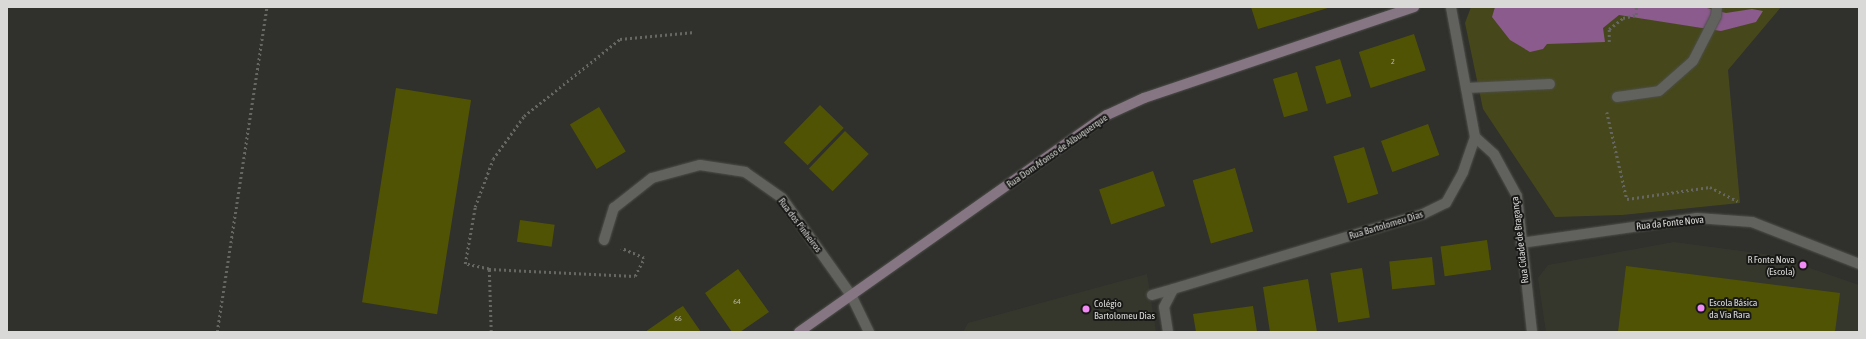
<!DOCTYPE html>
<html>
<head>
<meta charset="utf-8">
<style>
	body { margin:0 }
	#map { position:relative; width:1866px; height:339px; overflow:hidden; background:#30302c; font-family:"Asap Condensed",sans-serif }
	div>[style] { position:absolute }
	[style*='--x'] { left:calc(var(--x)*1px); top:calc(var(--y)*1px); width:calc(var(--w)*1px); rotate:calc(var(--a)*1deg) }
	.built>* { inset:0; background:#36372c }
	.green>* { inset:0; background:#46481b }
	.water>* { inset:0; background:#8a5b8c }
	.building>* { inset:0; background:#515304; transform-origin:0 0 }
	.path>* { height:2.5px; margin-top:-1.25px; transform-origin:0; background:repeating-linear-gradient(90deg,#666662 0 2px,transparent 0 5px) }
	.roads { filter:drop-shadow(0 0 1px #4e4e4b) drop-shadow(0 0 1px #4e4e4b) }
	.lane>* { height:10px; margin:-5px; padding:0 5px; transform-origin:5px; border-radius:5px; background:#61625d }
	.street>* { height:10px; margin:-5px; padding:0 5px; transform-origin:5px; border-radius:5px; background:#61625d }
	.secondary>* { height:10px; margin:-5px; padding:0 5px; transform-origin:5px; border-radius:5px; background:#867683 }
	.dots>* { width:11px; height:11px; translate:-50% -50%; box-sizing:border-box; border:2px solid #181816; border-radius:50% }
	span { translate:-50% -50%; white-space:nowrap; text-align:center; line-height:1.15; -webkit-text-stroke:4px #181816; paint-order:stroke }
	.number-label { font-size:8px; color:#b7b8a2 }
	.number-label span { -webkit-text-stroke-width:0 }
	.street-label { font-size:10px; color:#d9dad7 }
	.poi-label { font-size:10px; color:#d9dad7 }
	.right { translate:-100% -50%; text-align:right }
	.left { translate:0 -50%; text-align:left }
	.frame { position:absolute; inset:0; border:8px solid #d9dad7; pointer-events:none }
</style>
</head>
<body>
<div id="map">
	<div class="built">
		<i style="clip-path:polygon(1674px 242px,1772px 255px,1859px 285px,1859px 332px,1546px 332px,1538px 278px,1548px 265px)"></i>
		<i style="clip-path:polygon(1147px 274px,1156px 332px,963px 332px,968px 323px)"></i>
	</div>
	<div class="green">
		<i style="clip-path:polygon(1471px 7px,1781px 7px,1728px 70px,1740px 203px,1622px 215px,1555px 217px,1483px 109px,1465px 23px)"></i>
	</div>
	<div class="water">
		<i style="clip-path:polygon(1495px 7px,1703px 7px,1726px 13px,1752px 9px,1763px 11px,1756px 22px,1721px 31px,1619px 15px,1603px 28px,1605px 42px,1547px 44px,1543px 49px,1530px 52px,1510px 40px,1492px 17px)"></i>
	</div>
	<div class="building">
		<i style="clip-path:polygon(1251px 7px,1331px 7px,1258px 29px)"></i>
		<i style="left:1414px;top:34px;width:38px;height:58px;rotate:72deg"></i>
		<i style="left:1340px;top:59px;width:39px;height:26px;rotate:73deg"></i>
		<i style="left:1297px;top:72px;width:40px;height:25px;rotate:74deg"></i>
		<i style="left:396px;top:88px;width:76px;height:217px;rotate:9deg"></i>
		<i style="left:820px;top:105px;width:33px;height:52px;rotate:44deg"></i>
		<i style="left:599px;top:107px;width:52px;height:34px;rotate:59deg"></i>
		<i style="left:1428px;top:124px;width:33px;height:50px;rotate:70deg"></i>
		<i style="left:845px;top:131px;width:33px;height:52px;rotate:44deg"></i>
		<i style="left:1364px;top:147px;width:49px;height:32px;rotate:73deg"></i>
		<i style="left:1235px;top:168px;width:66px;height:44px;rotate:74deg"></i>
		<i style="left:1153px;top:171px;width:37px;height:57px;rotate:71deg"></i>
		<i style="left:520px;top:220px;width:35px;height:22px;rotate:8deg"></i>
		<i style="left:1487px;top:240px;width:30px;height:47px;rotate:82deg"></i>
		<i style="left:1432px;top:257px;width:28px;height:43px;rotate:84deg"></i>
		<i style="clip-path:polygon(1626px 266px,1840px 293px,1835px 332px,1618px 332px)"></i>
		<i style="left:1362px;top:268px;width:50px;height:32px;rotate:81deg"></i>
		<i style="clip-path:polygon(738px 269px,769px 312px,740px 332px,732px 332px,705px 293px)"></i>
		<i style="clip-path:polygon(1308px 279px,1317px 332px,1270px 332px,1263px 287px)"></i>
		<i style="clip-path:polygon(683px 306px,701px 332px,645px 332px,678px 309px)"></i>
		<i style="clip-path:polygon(1253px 306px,1257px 332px,1196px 332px,1193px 314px)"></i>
	</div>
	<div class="path">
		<i style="--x:1609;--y:42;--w:13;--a:-90"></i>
		<i style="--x:1609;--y:29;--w:18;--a:-38"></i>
		<i style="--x:1623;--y:18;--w:13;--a:-13"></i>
		<i style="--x:1636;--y:15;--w:8;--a:-90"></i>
		<i style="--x:1607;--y:112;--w:89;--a:77.1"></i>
		<i style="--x:1627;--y:199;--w:84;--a:-8.2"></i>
		<i style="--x:1710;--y:187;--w:31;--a:27"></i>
		<i style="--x:489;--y:269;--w:146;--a:2.7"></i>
		<i style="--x:635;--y:276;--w:20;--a:-63"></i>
		<i style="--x:644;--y:258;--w:25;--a:-157"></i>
		<i style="--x:217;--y:332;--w:329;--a:-81.3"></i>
		<i style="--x:491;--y:332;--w:63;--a:-91.8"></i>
		<i style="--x:489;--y:269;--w:25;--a:-168"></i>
		<i style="--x:465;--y:264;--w:58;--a:-80"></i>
		<i style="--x:475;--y:207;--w:51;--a:-69.4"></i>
		<i style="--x:493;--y:159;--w:53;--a:-54.2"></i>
		<i style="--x:524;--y:116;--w:123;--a:-38.7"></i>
		<i style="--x:620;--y:39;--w:75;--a:-5.3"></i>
	</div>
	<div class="roads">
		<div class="lane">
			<i style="--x:851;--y:295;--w:41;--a:64.1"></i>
		</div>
		<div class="street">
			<i style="--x:1466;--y:88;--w:84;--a:-2.7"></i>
			<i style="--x:1617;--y:97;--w:42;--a:-8.1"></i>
			<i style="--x:1659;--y:91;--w:45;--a:-41.4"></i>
			<i style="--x:1693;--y:61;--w:51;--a:-62.9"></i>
			<i style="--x:1716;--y:16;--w:9;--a:-84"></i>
			<i style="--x:1475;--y:137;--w:25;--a:42"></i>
			<i style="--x:1494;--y:154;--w:48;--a:61.3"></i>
			<i style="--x:1517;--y:196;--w:137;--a:83.7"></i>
			<i style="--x:604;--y:240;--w:34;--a:-73"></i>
			<i style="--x:614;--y:208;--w:48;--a:-38.3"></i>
			<i style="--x:652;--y:178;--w:50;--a:-15.2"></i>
			<i style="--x:700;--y:165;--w:46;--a:8.8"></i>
			<i style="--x:745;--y:172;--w:45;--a:35.1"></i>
			<i style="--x:782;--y:198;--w:119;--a:54.6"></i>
			<i style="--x:1521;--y:243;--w:178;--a:-8.1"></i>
			<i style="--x:1697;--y:218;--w:55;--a:4.2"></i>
			<i style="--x:1752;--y:222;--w:115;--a:21.4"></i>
			<i style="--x:1152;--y:295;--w:22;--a:-16"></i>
			<i style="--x:1168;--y:332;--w:25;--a:-99"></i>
			<i style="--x:1164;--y:307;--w:20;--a:-63"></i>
			<i style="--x:1173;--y:289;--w:261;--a:-16.7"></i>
			<i style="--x:1423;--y:214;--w:25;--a:-26"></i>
			<i style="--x:1446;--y:203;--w:35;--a:-61"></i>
			<i style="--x:1463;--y:172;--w:37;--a:-71"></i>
			<i style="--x:1475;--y:137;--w:132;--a:-100.5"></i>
		</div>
		<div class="secondary">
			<i style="--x:799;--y:332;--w:377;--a:-35.2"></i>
			<i style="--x:1107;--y:115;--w:41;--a:-24.7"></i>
			<i style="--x:1144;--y:98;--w:285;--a:-18.6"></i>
		</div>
	</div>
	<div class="dots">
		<i style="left:1803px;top:265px;background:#f18af5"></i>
		<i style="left:1701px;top:308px;background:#f18af5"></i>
		<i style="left:1086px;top:309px;background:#f18af5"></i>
	</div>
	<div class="number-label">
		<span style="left:1393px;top:62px">2</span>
		<span style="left:737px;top:302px">64</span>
		<span style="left:678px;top:319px">66</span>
	</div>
	<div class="street-label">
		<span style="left:1057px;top:151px;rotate:-35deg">Rua Dom Afonso de Albuquerque</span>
		<span style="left:1670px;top:223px;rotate:-6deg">Rua da Fonte Nova</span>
		<span style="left:800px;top:225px;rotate:53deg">Rua dos Pinheiros</span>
		<span style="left:1386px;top:225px;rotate:-17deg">Rua Bartolomeu Dias</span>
		<span style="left:1520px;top:240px;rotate:-97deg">Rua Cidade de Bragança</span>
	</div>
	<div class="poi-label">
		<span class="right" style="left:1795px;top:265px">R Fonte Nova<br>(Escola)</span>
		<span class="left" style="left:1709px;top:308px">Escola Básica<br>da Via Rara</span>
		<span class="left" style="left:1094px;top:309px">Colégio<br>Bartolomeu Dias</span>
	</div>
	<div class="frame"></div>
</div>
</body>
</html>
